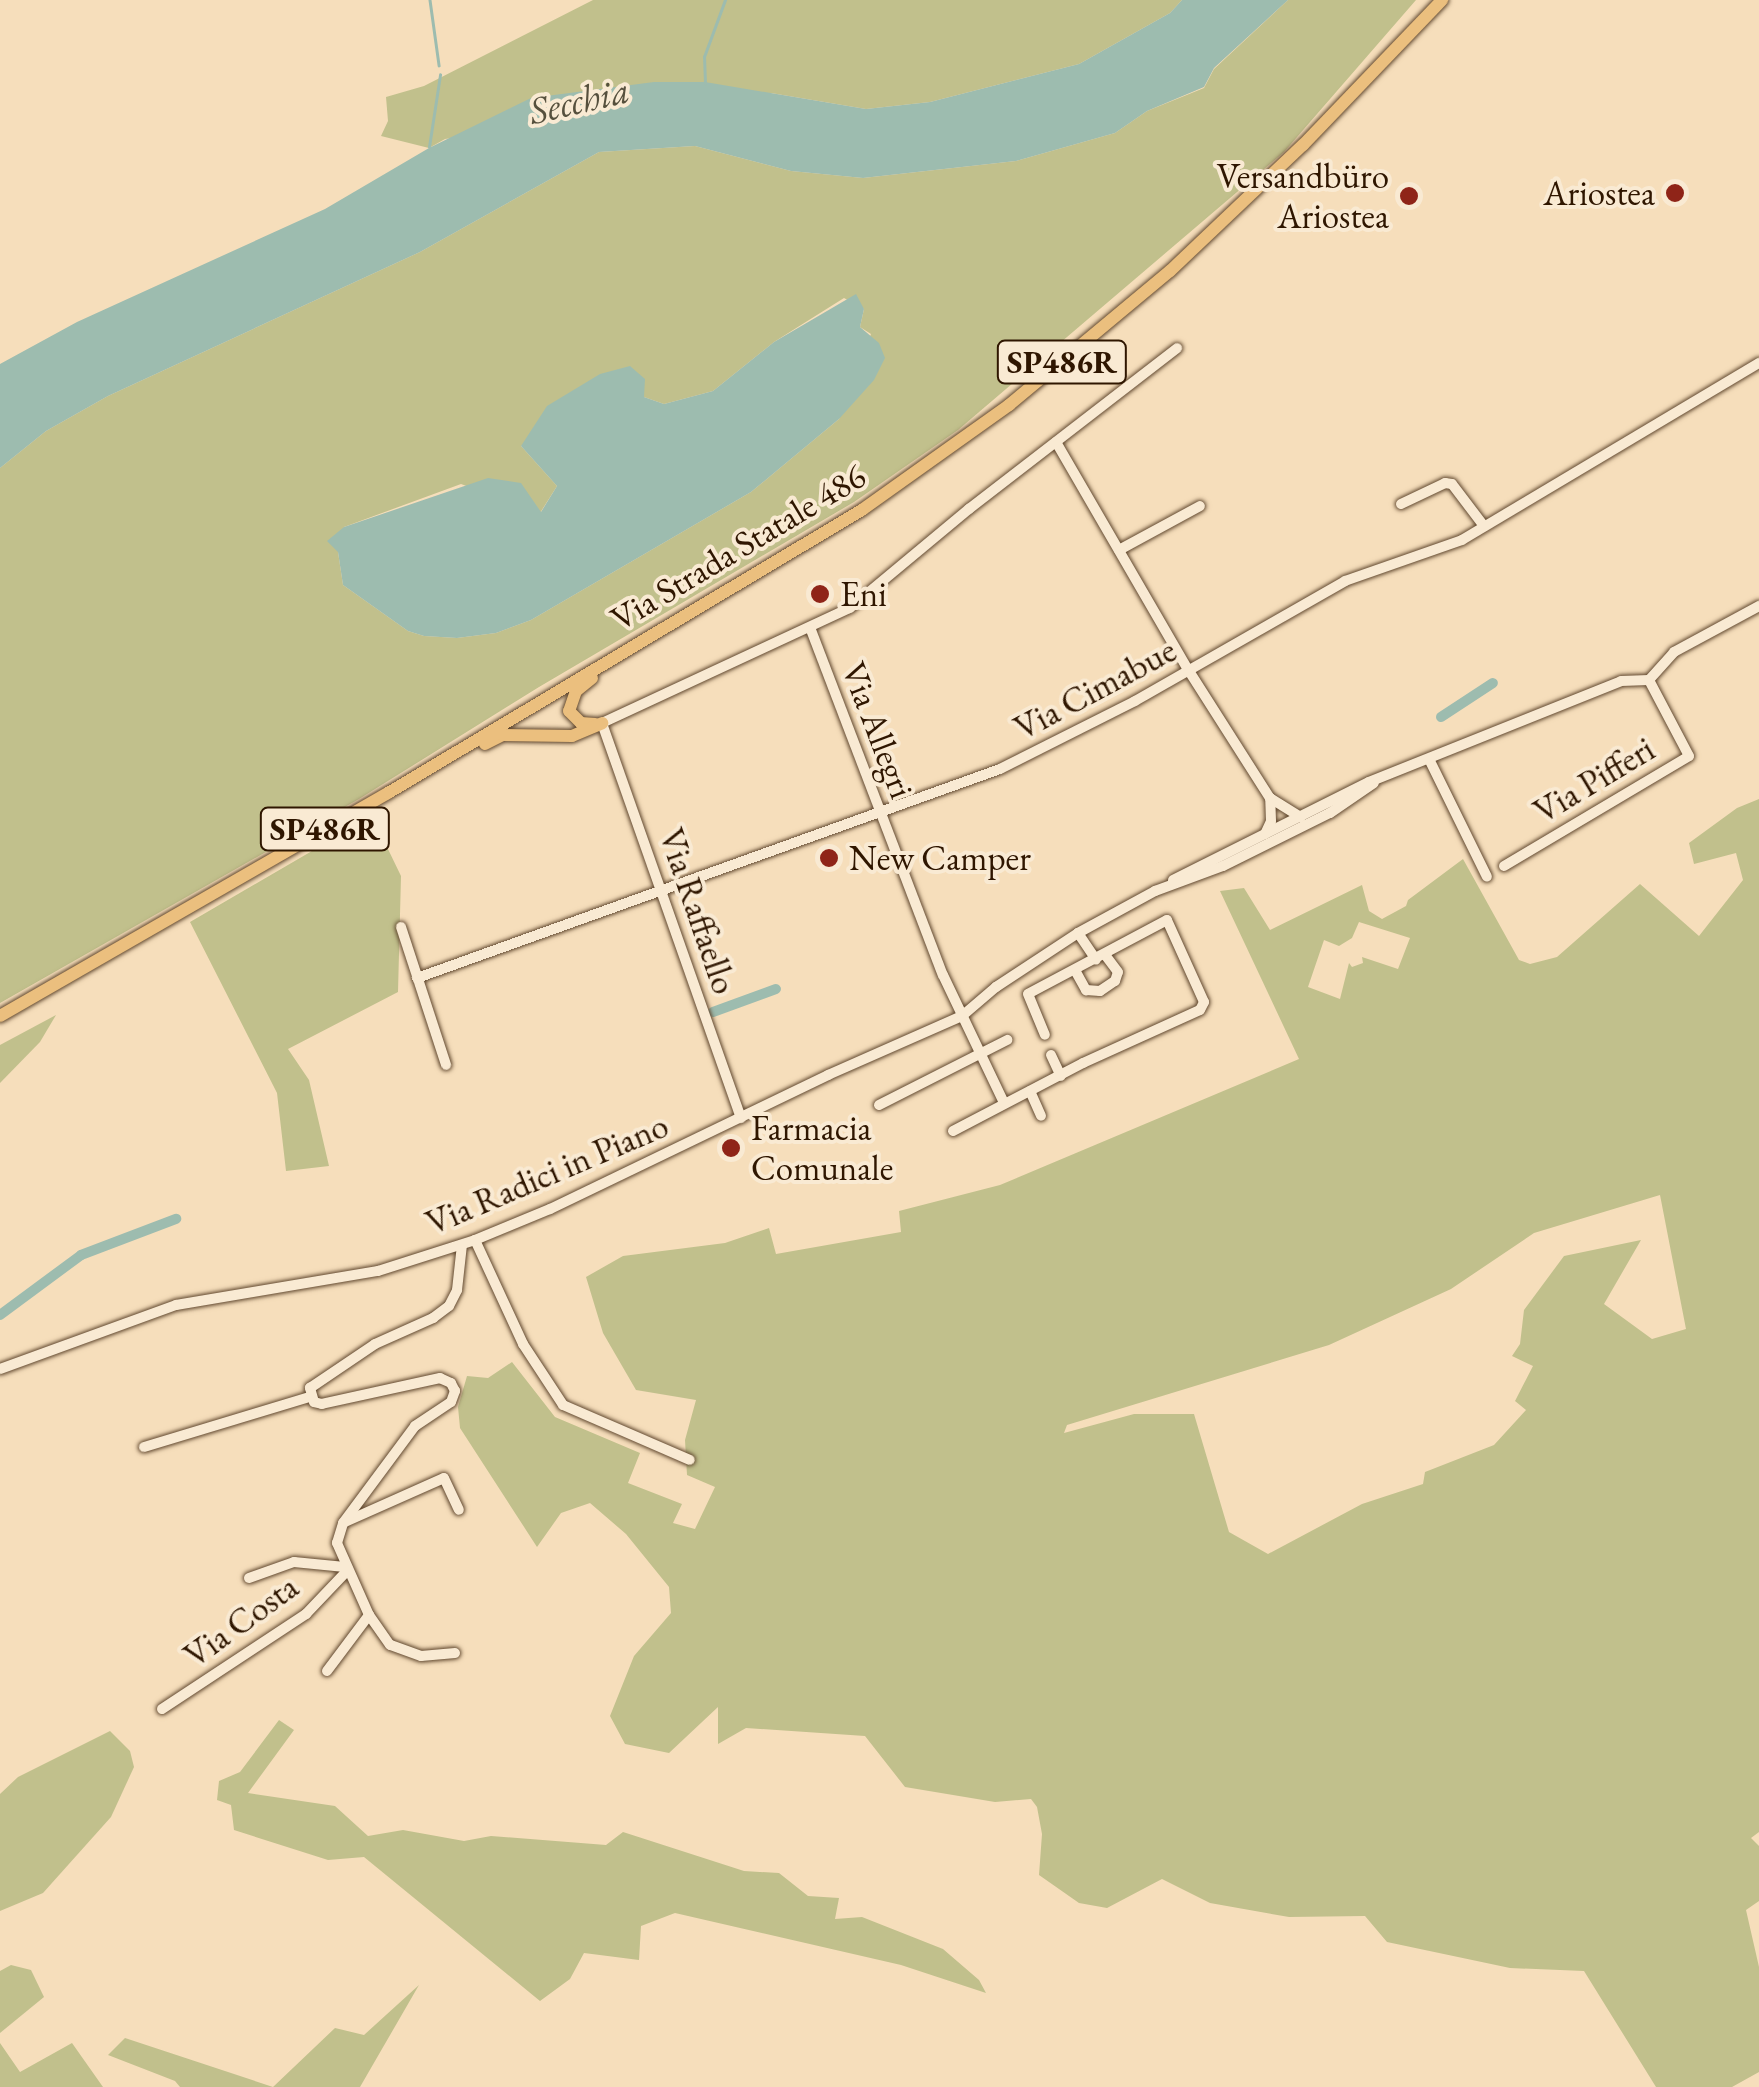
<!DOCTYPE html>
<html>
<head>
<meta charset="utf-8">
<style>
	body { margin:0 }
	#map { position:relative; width:1759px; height:2087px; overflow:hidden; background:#f6debb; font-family:"EB Garamond",serif }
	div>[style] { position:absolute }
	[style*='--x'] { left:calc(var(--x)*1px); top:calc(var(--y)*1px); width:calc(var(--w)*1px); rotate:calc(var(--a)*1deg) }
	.green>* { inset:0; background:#c1c08c }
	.water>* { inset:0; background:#9dbcaf }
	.stream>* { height:2.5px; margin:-1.25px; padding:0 1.25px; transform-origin:1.25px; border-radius:1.25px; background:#9dbcaf }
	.canal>* { height:10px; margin:-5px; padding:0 5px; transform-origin:5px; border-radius:5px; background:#9dbcaf }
	.roads { filter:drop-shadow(0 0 2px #61482f) drop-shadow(0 0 2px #61482f) }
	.minor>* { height:10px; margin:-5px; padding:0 5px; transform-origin:5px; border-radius:5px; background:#f9ead3 }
	.major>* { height:12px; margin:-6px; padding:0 6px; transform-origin:6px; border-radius:6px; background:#ebbf7e }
	.dots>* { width:28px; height:28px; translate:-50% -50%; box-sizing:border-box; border:5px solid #f9ead3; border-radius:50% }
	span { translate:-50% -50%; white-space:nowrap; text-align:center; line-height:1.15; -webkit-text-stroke:8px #f9ead3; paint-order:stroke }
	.shield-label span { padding:2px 8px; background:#f9ead3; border:2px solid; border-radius:8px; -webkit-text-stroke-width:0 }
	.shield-label { font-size:32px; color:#2f1600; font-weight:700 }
	.poi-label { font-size:35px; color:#2f1600 }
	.right { translate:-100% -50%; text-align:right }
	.left { translate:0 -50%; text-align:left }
	.street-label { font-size:35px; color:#2f1600 }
	.water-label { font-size:38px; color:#56503d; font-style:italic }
</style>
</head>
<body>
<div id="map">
	<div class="green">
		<i style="clip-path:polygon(593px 0,1182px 0,1170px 13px,1079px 64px,930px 102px,866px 109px,771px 93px,445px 139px,429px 148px,381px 136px,388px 121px,386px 97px,424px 86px)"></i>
		<i style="clip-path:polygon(evenodd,1288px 0,1416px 0,1284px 152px,958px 430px,854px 502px,539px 687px,359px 799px,0 1003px,0 468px,46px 431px,108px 396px,420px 252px,599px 152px,695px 146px,791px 171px,863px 178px,1016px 161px,1115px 133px,1147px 111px,1204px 88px,1214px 69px,1288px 0,844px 298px,864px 309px,860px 327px,871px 334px,839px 419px,751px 492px,531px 620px,496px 633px,457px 638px,424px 636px,408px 631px,343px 585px,338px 552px,344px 527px,461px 484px,540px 513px,557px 486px,521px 446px,644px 397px,664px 404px,713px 391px,774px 342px,844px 298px)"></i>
		<i style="clip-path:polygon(evenodd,1759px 799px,1759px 1832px,1751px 1838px,1759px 1846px,1759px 1901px,1746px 1910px,1759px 1967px,1759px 2072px,1732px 2087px,1656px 2087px,1584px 1971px,1510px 1968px,1387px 1942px,1365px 1916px,1289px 1917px,1210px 1903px,1162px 1879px,1107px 1908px,1079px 1903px,1039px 1875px,1042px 1834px,1037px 1807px,1031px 1799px,995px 1802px,905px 1787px,865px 1736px,746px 1728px,718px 1744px,718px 1707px,669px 1753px,625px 1744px,610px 1716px,634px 1656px,671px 1613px,669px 1587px,626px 1534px,590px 1503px,561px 1513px,537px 1547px,460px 1428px,458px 1407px,467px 1376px,488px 1378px,512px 1362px,555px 1417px,640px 1453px,628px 1483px,682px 1504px,673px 1523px,695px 1529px,715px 1487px,687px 1475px,685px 1440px,696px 1400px,636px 1390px,603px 1333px,586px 1277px,623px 1256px,725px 1243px,769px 1228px,776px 1254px,901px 1232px,899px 1211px,1000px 1185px,1299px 1059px,1220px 891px,1244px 888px,1270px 930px,1362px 885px,1369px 911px,1382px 919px,1406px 906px,1408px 900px,1463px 859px,1519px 960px,1530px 964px,1557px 957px,1640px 884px,1699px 936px,1743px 880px,1736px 853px,1694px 864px,1689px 843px,1737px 808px,1759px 799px,1359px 922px,1410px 938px,1398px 969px,1362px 957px,1363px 963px,1352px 967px,1349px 963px,1340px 999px,1308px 987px,1324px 940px,1339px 946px,1352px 938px,1359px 922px,1759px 799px,1660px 1195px,1686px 1329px,1652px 1339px,1604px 1304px,1641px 1240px,1564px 1256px,1524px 1310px,1520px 1344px,1512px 1356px,1533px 1366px,1515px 1401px,1526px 1410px,1494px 1445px,1425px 1472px,1423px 1484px,1362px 1504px,1268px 1554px,1229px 1532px,1194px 1414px,1134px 1414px,1064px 1433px,1067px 1425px,1329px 1345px,1451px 1289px,1534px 1233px,1660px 1195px)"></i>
		<i style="clip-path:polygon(372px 816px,401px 876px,398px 992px,288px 1049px,309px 1080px,329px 1166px,286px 1171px,277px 1093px,190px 922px)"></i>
		<i style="clip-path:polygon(56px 1015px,40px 1042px,0 1083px,0 1045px)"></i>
		<i style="clip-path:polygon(279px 1720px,294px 1730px,248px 1793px,335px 1806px,368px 1836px,403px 1830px,464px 1841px,491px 1836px,606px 1845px,623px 1832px,744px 1871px,779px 1873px,808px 1896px,839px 1898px,835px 1919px,862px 1917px,943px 1949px,979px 1980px,986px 1993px,901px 1965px,675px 1913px,641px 1926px,639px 1960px,584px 1953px,570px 1979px,540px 2001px,364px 1857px,328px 1860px,234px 1830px,231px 1805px,217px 1800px,219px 1781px,240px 1772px)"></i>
		<i style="clip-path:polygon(110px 1731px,130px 1751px,134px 1767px,111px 1817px,43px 1893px,0 1911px,0 1794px,18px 1777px)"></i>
		<i style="clip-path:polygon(11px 1965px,31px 1970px,44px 1997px,0 2033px,0 1971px)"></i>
		<i style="clip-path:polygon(419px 1985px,360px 2087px,180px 2087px,175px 2081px,108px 2055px,125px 2038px,273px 2087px,335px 2028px,364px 2035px)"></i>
		<i style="clip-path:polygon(0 2043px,20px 2072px,72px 2043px,103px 2087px,0 2087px)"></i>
	</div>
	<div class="water">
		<i style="clip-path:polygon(1182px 0,1288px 0,1214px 68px,1204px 87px,1147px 111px,1115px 133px,1016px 161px,863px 178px,791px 171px,695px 146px,599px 152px,420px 252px,108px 396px,46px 431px,0 468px,0 364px,77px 322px,325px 209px,429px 148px,531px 98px,654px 82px,705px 82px,866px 109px,930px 102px,1079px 64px,1170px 13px)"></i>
		<i style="clip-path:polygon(856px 294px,864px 309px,860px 327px,879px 343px,885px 358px,874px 380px,839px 419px,751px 492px,531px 620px,496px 633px,457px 638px,424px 636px,408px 631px,343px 585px,338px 552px,327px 541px,344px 527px,488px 478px,521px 483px,541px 512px,557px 486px,521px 446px,547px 406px,600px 374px,630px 366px,645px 379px,644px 397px,664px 404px,713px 391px,774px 342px)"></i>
	</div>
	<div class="stream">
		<i style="--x:430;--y:0;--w:66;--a:82.1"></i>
		<i style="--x:705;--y:84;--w:27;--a:-92"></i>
		<i style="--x:704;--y:57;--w:61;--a:-69.8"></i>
		<i style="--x:429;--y:147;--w:73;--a:-81.3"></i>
	</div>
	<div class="canal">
		<i style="--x:1441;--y:717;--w:62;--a:-33.2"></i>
		<i style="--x:713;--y:1012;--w:67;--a:-20.1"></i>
		<i style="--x:0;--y:1315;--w:101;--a:-36.5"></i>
		<i style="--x:81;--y:1255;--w:102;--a:-20.8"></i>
	</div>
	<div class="roads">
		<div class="minor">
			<i style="--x:1056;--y:442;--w:265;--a:59.9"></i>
			<i style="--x:1189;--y:671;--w:151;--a:57.5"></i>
			<i style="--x:1270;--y:798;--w:36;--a:32"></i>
			<i style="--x:1401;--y:504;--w:49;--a:-25.5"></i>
			<i style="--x:1445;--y:483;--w:7;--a:8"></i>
			<i style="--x:1452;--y:484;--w:53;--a:52.7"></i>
			<i style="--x:1119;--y:550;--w:92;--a:-28.5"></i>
			<i style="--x:811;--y:630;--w:369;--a:69.1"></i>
			<i style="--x:943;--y:975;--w:142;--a:64.5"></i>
			<i style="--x:1429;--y:759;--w:131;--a:63.8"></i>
			<i style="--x:1265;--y:834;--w:14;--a:-65"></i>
			<i style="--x:1271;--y:821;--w:23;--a:-92"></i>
			<i style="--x:1504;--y:866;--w:215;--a:-30.7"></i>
			<i style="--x:1689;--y:756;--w:86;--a:-117.8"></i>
			<i style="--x:1173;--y:880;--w:219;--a:-26.6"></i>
			<i style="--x:1369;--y:782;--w:271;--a:-21.8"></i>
			<i style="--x:1621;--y:681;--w:28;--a:-2"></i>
			<i style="--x:1649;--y:680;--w:38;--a:-48"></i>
			<i style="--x:1674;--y:652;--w:97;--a:-28.4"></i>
			<i style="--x:401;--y:927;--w:145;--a:71.9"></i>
			<i style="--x:1078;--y:933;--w:32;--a:56"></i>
			<i style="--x:1076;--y:972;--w:21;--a:61"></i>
			<i style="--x:1086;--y:990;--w:14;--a:4"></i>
			<i style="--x:1100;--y:991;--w:18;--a:-34"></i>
			<i style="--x:1115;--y:981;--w:9;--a:-72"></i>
			<i style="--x:1118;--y:972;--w:21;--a:-127"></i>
			<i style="--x:417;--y:978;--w:619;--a:-19.72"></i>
			<i style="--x:1000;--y:769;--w:151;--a:-26.7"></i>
			<i style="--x:1135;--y:701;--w:242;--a:-29.7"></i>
			<i style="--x:1345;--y:581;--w:124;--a:-19.3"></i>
			<i style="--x:1462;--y:540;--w:346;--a:-30.8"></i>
			<i style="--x:1051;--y:1055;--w:23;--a:65"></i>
			<i style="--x:1030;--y:1091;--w:27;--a:66"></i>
			<i style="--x:879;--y:1105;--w:144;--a:-26.9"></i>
			<i style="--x:741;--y:1118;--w:419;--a:-109.4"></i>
			<i style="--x:602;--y:723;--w:273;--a:-24.9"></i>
			<i style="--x:850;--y:608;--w:155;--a:-39.8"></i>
			<i style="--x:969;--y:509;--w:263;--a:-37.7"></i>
			<i style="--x:953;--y:1131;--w:147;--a:-27.6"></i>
			<i style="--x:1083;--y:1063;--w:128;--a:-24.4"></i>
			<i style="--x:1200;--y:1010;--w:9;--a:-63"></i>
			<i style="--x:1204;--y:1002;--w:90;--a:-114.3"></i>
			<i style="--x:1167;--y:920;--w:157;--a:152"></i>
			<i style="--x:1028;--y:994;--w:44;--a:67.5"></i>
			<i style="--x:475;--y:1240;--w:115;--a:65.2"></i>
			<i style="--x:523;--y:1344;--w:73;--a:56.7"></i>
			<i style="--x:563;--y:1405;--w:138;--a:23.4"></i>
			<i style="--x:0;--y:1369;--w:187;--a:-20"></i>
			<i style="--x:176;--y:1305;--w:205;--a:-9.6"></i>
			<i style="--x:378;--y:1271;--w:102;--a:-17.7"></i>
			<i style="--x:475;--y:1240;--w:81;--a:-22.5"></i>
			<i style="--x:550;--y:1209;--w:309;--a:-25.7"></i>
			<i style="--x:828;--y:1075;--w:146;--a:-23.8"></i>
			<i style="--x:962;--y:1016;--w:45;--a:-40.5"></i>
			<i style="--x:996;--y:987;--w:98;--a:-33.4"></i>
			<i style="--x:1078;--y:933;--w:88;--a:-28.6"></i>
			<i style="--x:1155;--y:891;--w:72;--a:-20.2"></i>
			<i style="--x:1223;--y:866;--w:119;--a:-26.4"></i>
			<i style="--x:1330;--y:813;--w:53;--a:-34.3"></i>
			<i style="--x:144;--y:1447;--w:173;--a:-16.8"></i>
			<i style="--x:345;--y:1522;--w:108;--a:-24"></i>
			<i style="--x:444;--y:1478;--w:35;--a:65"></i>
			<i style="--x:249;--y:1578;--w:48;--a:-19.6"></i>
			<i style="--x:294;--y:1562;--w:51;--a:5.6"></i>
			<i style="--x:455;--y:1653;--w:34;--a:175"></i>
			<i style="--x:421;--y:1656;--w:33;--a:-160"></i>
			<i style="--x:390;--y:1645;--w:37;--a:-125"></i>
			<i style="--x:369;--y:1615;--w:79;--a:-114"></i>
			<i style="--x:337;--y:1543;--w:21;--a:-73"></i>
			<i style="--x:343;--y:1523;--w:121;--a:-53.4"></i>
			<i style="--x:415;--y:1426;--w:43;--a:-33.7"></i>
			<i style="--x:451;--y:1402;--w:12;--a:-70"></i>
			<i style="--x:455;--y:1391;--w:9;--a:-117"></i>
			<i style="--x:451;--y:1383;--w:12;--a:-156"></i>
			<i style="--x:440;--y:1378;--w:121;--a:167.6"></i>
			<i style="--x:322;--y:1404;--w:8;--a:-166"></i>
			<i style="--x:314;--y:1402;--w:15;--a:-106"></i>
			<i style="--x:310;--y:1388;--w:78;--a:-34.1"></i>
			<i style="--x:375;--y:1344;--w:64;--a:-24.1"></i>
			<i style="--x:433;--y:1318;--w:20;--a:-37"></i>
			<i style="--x:449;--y:1306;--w:18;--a:-63"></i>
			<i style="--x:457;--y:1290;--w:45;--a:-83.7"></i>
			<i style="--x:327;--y:1671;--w:70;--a:-53.1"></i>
			<i style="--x:162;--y:1709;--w:173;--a:-33.4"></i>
			<i style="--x:306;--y:1614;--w:59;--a:-46.4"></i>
		</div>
		<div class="major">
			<i style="--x:592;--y:678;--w:21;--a:141"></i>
			<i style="--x:576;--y:691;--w:21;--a:109"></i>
			<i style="--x:569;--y:711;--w:17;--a:45"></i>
			<i style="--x:581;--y:723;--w:14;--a:4"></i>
			<i style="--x:485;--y:744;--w:20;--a:-27"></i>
			<i style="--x:503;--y:735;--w:69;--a:0.8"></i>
			<i style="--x:572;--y:736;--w:33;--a:-23"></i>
			<i style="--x:0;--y:1016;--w:448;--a:-29.9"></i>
			<i style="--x:388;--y:793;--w:552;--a:-30.84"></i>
			<i style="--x:862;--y:510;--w:181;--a:-35.5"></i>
			<i style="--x:1009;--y:405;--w:209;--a:-39.8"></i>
			<i style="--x:1170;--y:271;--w:183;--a:-43.5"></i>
			<i style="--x:1303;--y:145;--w:201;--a:-46.2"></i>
		</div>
	</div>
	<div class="dots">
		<i style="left:1675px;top:193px;background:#8f2418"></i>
		<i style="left:1409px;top:196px;background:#8f2418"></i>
		<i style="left:820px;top:594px;background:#8f2418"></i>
		<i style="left:829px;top:858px;background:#8f2418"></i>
		<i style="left:731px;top:1148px;background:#8f2418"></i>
	</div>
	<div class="shield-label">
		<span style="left:1062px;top:362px">SP486R</span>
		<span style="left:325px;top:829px">SP486R</span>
	</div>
	<div class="poi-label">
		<span class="right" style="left:1389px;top:196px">Versandbüro<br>Ariostea</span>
		<span class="right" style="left:1655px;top:193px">Ariostea</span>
		<span class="left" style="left:840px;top:594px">Eni</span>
		<span class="left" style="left:849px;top:858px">New Camper</span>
		<span class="left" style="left:751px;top:1148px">Farmacia<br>Comunale</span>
	</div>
	<div class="street-label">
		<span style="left:738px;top:547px;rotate:-31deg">Via Strada Statale 486</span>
		<span style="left:1095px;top:689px;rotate:-28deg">Via Cimabue</span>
		<span style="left:878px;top:730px;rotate:69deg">Via Allegri</span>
		<span style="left:1594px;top:780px;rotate:-31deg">Via Pifferi</span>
		<span style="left:698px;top:911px;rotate:71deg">Via Raffaello</span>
		<span style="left:547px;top:1174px;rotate:-23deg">Via Radici in Piano</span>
		<span style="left:241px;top:1621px;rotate:-36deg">Via Costa</span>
	</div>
	<div class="water-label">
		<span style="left:579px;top:100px;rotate:-13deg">Secchia</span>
	</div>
</div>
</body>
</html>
